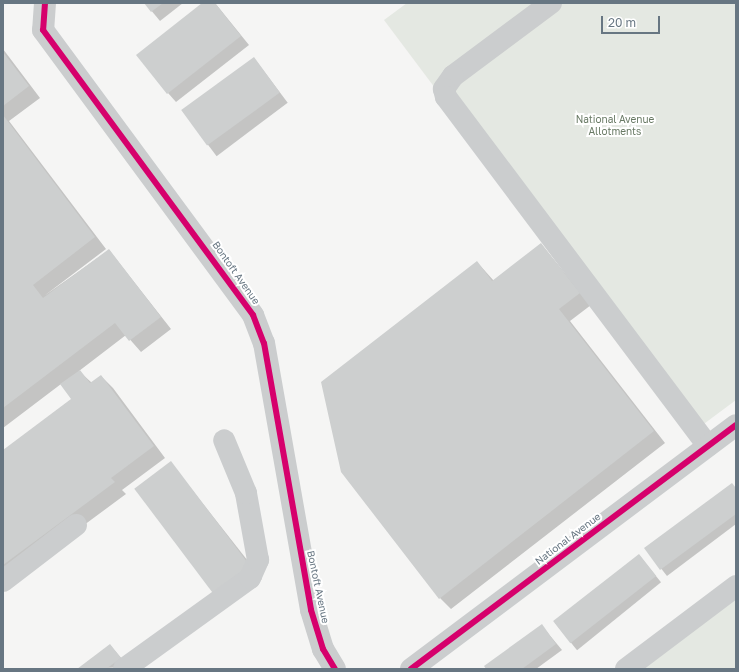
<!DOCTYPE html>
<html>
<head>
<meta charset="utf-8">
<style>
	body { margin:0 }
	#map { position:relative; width:739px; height:672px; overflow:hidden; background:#f5f5f4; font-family:"Golos Text",sans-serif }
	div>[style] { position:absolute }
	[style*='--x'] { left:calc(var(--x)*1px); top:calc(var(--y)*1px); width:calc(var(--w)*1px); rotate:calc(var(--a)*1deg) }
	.green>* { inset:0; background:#e4e8e2 }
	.shadow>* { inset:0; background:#0003; transform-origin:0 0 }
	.building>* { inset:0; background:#cdcfcf; transform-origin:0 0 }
	.minor>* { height:22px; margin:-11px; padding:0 11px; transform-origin:11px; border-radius:11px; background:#cbcdce }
	.cycleway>* { height:6px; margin:-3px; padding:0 3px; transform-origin:3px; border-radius:3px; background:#d6006c }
	span { translate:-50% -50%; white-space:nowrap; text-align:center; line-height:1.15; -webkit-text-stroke:4px #fff; paint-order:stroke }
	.park-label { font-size:10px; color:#697a65 }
	.street-label { font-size:10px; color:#677682 }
	.frame { position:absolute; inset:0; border:4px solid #677682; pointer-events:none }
	.scale { position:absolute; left:601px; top:16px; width:59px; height:18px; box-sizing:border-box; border:2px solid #677682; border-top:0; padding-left:5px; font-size:12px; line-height:14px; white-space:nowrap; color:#677682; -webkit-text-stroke:3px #fff; paint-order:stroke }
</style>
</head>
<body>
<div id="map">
	<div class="green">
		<i style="clip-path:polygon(407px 3px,736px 3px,736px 400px,693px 432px,384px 20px)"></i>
		<i style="clip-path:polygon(736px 593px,736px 669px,634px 669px)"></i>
	</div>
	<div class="shadow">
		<i style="clip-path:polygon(145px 3px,183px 3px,160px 21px)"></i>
		<i style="clip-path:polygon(204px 3px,215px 3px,249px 45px,176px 102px,168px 93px)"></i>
		<i style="clip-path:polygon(3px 49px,40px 98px,9px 121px,106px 249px,44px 296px,109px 250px,171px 329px,141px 352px,126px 335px,79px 371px,92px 383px,101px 376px,113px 388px,165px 458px,122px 490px,126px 494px,3px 585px,3px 451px,72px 399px,61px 384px,3px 428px)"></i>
		<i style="left:254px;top:58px;width:56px;height:89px;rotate:53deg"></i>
		<i style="clip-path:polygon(541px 244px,591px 305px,570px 321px,665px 443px,451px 609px,440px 598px,477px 262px,494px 281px)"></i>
		<i style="clip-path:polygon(171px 463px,262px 579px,227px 605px)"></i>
		<i style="clip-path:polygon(736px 488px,736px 524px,667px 576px,645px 548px)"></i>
		<i style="left:639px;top:555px;width:35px;height:108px;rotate:51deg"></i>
		<i style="clip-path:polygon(542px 626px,562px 650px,536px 669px,487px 669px)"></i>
		<i style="clip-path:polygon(110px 645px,129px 667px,78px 669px)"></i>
	</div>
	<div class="building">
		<i style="clip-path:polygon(144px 3px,163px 3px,151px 12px)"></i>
		<i style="clip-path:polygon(202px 3px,215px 3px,241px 36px,167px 94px,136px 55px)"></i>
		<i style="clip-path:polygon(3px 52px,29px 86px,3px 106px)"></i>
		<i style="left:254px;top:57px;width:44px;height:90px;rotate:54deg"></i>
		<i style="clip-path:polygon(3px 115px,95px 237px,33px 285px,43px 298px,109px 249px,161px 317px,129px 341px,115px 323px,3px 408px)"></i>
		<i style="clip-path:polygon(541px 243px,580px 293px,559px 309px,654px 431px,439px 599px,341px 472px,321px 382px,477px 261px,492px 281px)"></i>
		<i style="clip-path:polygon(80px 370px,90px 383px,101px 375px,154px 446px,111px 478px,115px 482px,3px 565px,3px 450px,71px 399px,60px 384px)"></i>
		<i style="left:171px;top:461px;width:133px;height:46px;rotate:53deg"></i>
		<i style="clip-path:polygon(732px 483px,736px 488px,736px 514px,660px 570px,644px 548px)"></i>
		<i style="left:639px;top:554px;width:28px;height:109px;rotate:52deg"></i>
		<i style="clip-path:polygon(542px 624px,556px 644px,522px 669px,486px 669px,484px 666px)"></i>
		<i style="clip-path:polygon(110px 644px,121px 658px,106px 669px,77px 669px)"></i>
	</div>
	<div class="minor">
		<i style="--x:45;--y:3;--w:27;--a:94"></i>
		<i style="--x:43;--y:30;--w:354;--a:53.6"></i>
		<i style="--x:253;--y:315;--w:30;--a:69"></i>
		<i style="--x:264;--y:343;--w:271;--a:80"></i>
		<i style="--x:311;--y:610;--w:41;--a:72.9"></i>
		<i style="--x:323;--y:649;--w:23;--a:59"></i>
		<i style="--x:551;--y:3;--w:122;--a:143.3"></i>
		<i style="--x:453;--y:76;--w:16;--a:125"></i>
		<i style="--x:444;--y:89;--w:8;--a:76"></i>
		<i style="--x:446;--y:97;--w:436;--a:53.1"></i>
		<i style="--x:3;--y:581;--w:92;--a:-37.5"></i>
		<i style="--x:124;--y:669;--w:155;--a:-35.8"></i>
		<i style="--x:250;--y:578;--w:20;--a:-66"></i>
		<i style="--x:258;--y:560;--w:68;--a:-100.2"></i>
		<i style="--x:246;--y:493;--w:57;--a:-112.5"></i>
		<i style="--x:411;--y:669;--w:406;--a:-36.9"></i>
		<i style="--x:626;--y:669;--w:138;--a:-37"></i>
	</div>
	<div class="cycleway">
		<i style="--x:45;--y:3;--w:27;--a:94"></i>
		<i style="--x:43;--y:30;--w:354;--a:53.6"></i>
		<i style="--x:253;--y:315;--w:30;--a:69"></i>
		<i style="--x:264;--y:343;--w:271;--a:80"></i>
		<i style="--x:311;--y:610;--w:41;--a:72.9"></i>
		<i style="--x:323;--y:649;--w:23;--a:59"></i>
		<i style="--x:411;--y:669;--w:406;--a:-36.9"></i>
	</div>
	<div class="park-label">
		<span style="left:615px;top:125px">National Avenue<br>Allotments</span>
	</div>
	<div class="street-label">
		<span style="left:236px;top:273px;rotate:55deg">Bontoft Avenue</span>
		<span style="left:568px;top:539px;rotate:-37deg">National Avenue</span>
		<span style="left:318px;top:587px;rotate:78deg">Bontoft Avenue</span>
	</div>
	<div class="frame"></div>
	<div class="scale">20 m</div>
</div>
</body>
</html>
